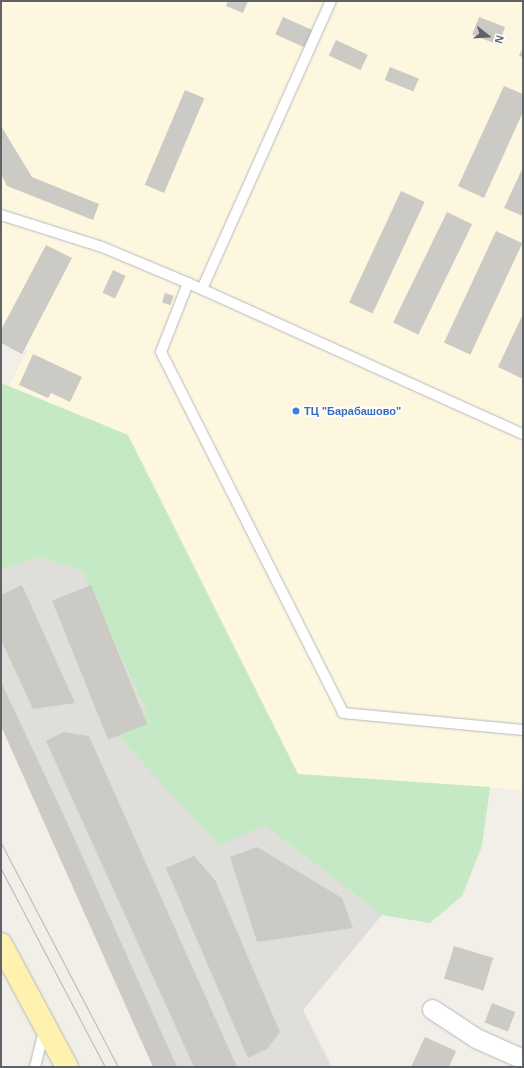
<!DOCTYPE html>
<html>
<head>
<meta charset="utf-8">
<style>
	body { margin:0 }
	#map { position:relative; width:524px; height:1068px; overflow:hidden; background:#f1efe8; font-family:Arial,sans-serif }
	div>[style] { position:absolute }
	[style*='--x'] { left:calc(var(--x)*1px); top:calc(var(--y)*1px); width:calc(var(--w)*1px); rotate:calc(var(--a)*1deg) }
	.commercial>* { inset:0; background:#fef7e0 }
	.industrial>* { inset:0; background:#e0deda }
	.green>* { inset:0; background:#c5e8c5 }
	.building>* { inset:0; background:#cccac5; transform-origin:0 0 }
	.roads { filter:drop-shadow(0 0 1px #b5b8bc) drop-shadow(0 0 1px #b5b8bc) }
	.service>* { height:10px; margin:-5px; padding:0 5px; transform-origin:5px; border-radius:5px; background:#fff }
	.minor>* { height:19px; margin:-9.5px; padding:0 9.5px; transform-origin:9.5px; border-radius:9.5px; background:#fff }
	.primary>* { height:22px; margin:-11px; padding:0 11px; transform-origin:11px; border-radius:11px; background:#fff2af }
	.tram>* { height:1px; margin:-0.5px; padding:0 0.5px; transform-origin:0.5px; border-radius:0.5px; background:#b6b7b8 }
	.dots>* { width:11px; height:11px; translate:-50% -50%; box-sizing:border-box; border:2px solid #fff; border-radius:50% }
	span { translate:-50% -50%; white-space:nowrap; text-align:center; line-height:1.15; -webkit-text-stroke:3.5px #fff; paint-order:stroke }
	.shop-label { font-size:11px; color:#366cbe; font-weight:700 }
	.left { translate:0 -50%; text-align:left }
	.frame { position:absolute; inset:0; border:2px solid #5f6368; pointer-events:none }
	.north { position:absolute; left:468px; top:16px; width:40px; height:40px; -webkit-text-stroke:3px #fff; paint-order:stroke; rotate:107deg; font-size:11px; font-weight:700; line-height:16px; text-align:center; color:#5f6368 }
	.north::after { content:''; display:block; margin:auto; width:14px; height:18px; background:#5f6368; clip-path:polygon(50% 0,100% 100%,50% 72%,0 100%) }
</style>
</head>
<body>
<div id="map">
	<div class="commercial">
		<i style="clip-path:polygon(1px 1px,523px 1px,523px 790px,298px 774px,128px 435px,9px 386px,28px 350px,1px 335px)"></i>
	</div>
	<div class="industrial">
		<i style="clip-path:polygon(39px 557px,82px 571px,147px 713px,113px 729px,264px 825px,382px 915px,303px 1010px,332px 1067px,158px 1067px,1px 723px,1px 569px)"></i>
	</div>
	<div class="green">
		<i style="clip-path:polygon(1px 383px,128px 435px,298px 774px,490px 787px,482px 846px,462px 896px,430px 923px,382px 915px,264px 825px,219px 846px,113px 730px,147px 713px,82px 571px,39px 557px,1px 569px)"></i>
	</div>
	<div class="building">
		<i style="clip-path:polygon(228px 1px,248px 1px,243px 13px,226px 6px)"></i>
		<i style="left:283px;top:17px;width:34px;height:19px;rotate:24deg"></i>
		<i style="left:479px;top:17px;width:28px;height:19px;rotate:21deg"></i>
		<i style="left:336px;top:40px;width:35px;height:17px;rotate:25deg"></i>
		<i style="clip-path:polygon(523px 47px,523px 57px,519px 56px)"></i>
		<i style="left:390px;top:67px;width:31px;height:14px;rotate:22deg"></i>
		<i style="clip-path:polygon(504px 86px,523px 94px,523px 112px,484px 198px,458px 186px)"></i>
		<i style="left:185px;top:90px;width:21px;height:103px;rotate:23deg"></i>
		<i style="clip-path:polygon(1px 126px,32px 177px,99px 204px,93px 220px,7px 186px,1px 174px)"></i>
		<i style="clip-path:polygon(523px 167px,523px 216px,504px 208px)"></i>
		<i style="left:401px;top:191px;width:26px;height:123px;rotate:25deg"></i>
		<i style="left:447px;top:212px;width:28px;height:123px;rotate:26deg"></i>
		<i style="left:496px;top:231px;width:29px;height:123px;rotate:25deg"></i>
		<i style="clip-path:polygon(46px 245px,72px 258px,22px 354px,1px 343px,1px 330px)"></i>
		<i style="left:113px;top:270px;width:14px;height:25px;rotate:25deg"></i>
		<i style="left:165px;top:293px;width:9px;height:10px;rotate:18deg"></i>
		<i style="clip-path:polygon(523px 314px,523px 379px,498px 367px)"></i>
		<i style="clip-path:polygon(33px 354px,82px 377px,70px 402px,51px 393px,48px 398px,19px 385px)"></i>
		<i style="clip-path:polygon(22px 585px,75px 703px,33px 709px,1px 640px,1px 595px)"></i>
		<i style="left:91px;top:585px;width:150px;height:42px;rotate:68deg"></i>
		<i style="clip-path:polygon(1px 682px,66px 820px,177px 1067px,153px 1067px,1px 726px)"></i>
		<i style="clip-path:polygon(63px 732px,89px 736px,237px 1067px,194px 1067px,46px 741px)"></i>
		<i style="clip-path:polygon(257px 847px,342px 898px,353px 928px,257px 942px,230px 857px)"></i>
		<i style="clip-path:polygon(194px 856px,215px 880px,280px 1032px,267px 1049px,248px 1058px,166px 868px)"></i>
		<i style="left:454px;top:946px;width:41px;height:34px;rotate:17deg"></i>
		<i style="left:492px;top:1003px;width:25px;height:21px;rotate:21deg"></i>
		<i style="clip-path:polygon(425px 1037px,456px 1051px,449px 1067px,411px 1067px)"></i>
	</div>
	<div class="roads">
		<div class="service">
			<i style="--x:1;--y:215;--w:106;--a:17.6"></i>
			<i style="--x:102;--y:247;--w:93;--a:22.7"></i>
			<i style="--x:188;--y:283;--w:367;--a:24.3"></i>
			<i style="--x:188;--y:283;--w:74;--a:111.4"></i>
			<i style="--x:161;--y:352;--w:404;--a:63.2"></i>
			<i style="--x:343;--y:713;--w:181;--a:5.4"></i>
			<i style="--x:202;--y:289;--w:316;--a:-65.9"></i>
			<i style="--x:35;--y:1067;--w:37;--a:-76"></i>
		</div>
		<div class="minor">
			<i style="--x:432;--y:1009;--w:53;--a:33.4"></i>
			<i style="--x:476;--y:1038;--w:51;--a:24.1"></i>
		</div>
		<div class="primary">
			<i style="--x:1;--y:944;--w:140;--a:61.8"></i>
		</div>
	</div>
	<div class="tram">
		<i style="--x:1;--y:843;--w:253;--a:62.4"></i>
		<i style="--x:1;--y:869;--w:224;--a:62.3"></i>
	</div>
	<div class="dots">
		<i style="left:296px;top:411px;background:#3f7fe0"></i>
	</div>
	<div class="shop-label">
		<span class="left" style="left:304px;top:411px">ТЦ "Барабашово"</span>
	</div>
	<div class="frame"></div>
	<div class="north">N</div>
</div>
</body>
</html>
